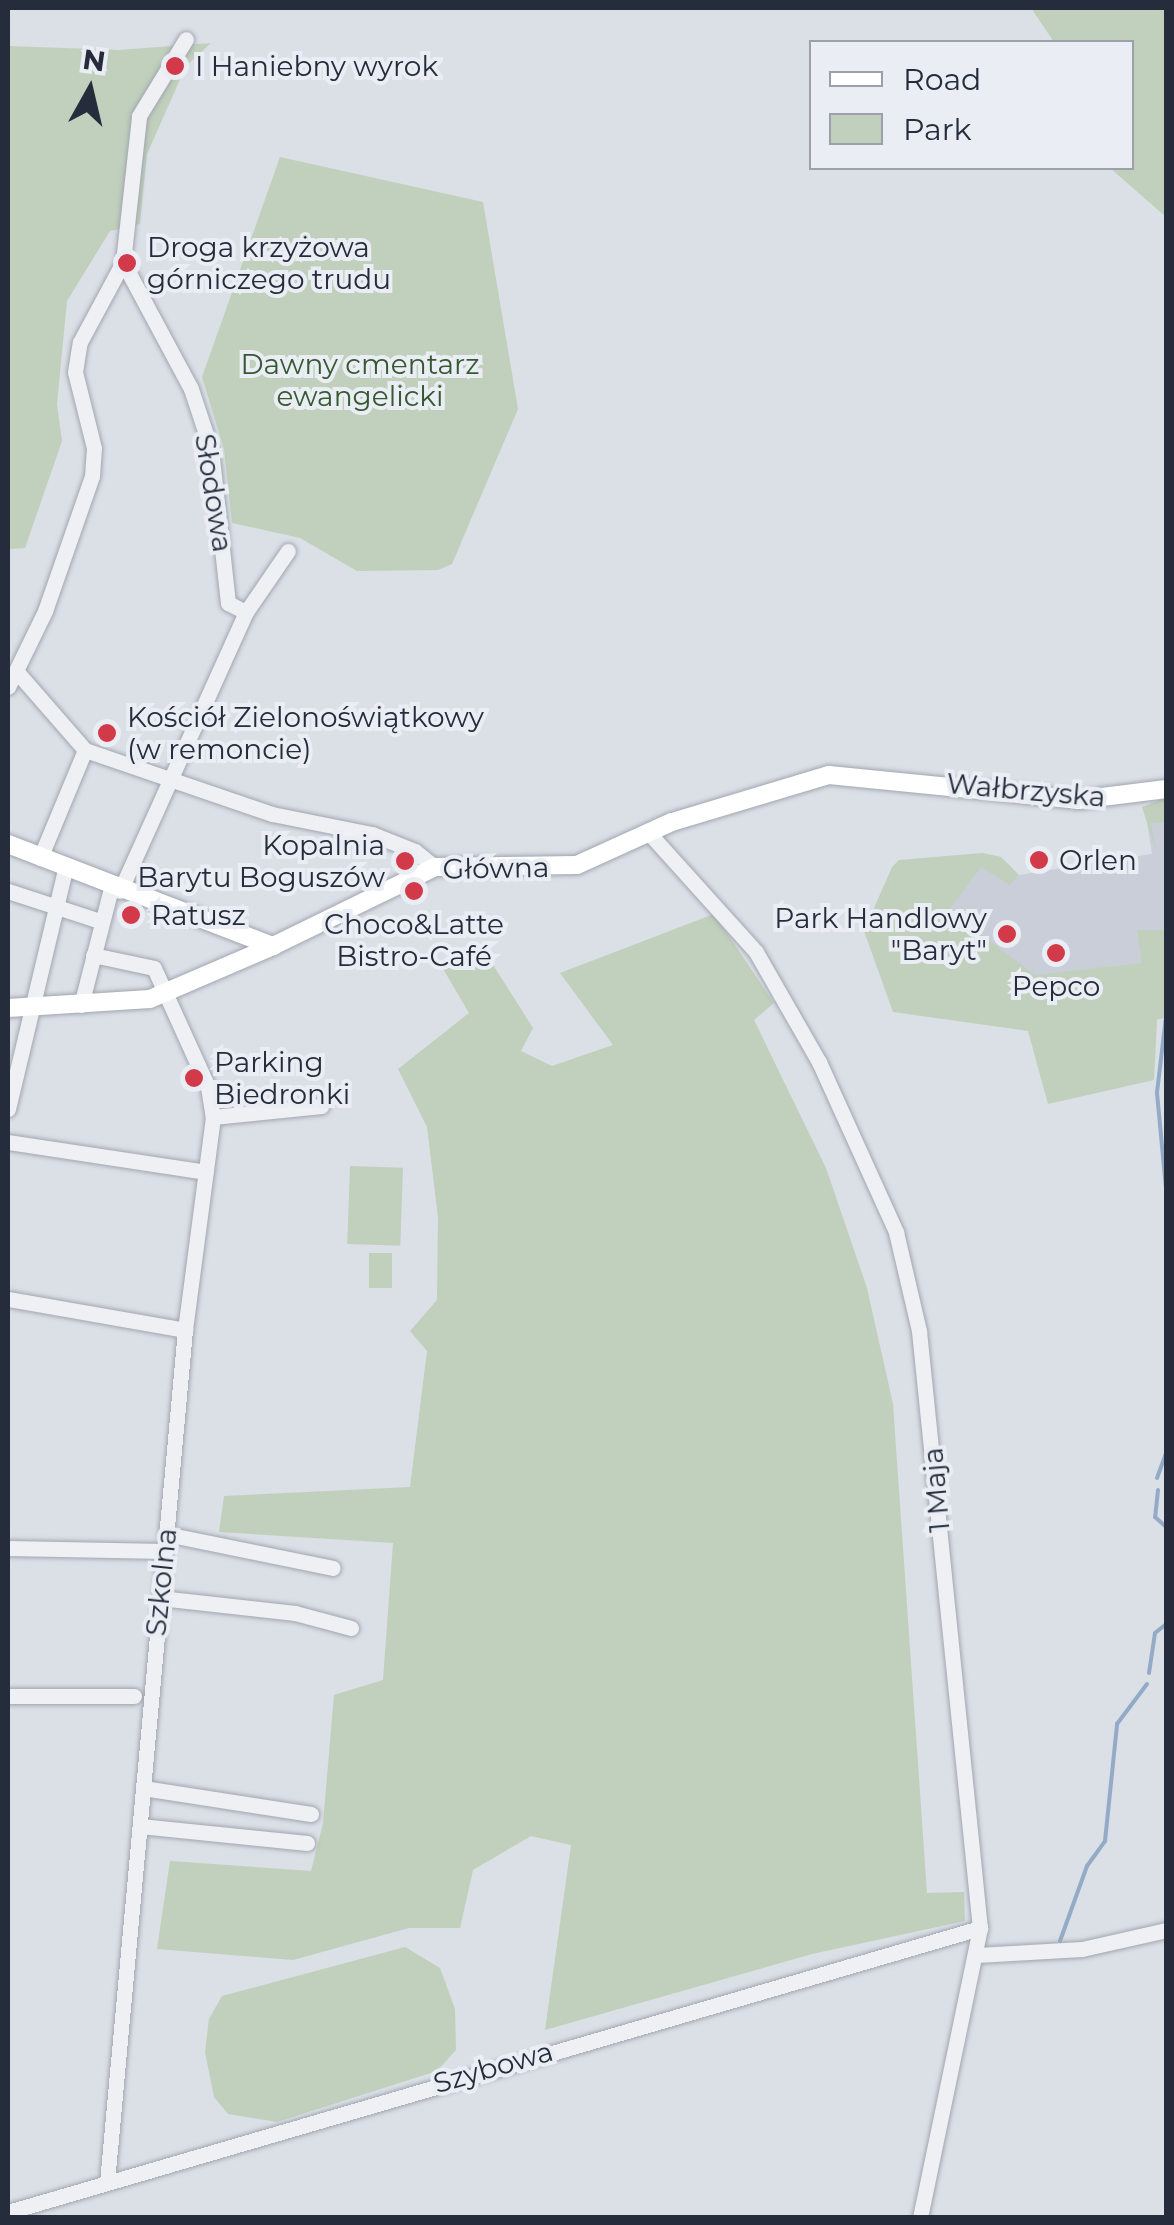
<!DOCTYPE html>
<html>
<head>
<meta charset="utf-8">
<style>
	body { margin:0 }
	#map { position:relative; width:1174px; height:2225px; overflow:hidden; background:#dbdfe6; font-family:Montserrat,sans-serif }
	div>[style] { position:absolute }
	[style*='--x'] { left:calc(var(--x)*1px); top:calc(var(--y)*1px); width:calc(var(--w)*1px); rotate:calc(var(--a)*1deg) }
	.built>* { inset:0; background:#c9ced8 }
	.green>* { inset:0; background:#c0d0bc; transform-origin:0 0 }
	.stream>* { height:4px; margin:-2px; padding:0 2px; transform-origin:2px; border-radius:2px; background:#94abc8 }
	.roads { filter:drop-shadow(0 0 2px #a1a6b0) drop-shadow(0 0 2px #a1a6b0) }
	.minor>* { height:15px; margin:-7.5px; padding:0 7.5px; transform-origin:7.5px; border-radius:7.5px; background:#eef0f4 }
	.major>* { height:18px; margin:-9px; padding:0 9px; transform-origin:9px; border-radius:9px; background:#fff }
	.dots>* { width:28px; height:28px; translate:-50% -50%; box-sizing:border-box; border:5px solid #eaeef4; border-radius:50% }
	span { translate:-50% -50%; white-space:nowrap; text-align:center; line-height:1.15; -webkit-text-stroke:8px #eaeef4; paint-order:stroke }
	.poi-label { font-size:28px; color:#252c3c }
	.left { translate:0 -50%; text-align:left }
	.right { translate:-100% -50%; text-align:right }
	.park-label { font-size:28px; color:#375932 }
	.street-label { font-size:28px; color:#252c3c }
	.frame { position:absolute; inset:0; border:10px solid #252c3c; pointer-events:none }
	.legend { position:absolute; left:809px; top:40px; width:325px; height:130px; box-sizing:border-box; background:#eaeef4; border:2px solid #9ba0aa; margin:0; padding:12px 18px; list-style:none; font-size:30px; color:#252c3c }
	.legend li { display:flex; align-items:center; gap:20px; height:50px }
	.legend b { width:50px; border:2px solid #9ba0aa }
	.north { position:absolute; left:40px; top:40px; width:100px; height:100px; -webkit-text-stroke:8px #eaeef4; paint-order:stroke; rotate:8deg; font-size:28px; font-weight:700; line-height:40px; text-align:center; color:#252c3c }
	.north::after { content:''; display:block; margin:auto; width:35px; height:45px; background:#252c3c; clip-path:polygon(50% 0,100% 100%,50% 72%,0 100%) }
</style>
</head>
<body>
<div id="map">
	<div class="built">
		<i style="clip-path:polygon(1147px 822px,1166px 822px,1166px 939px,1147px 966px,1035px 982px,940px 911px,982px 853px,1001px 857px,1019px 875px,1152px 854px)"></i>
	</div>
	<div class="green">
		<i style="clip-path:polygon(1031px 8px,1166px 8px,1166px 217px,1110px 168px,1132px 168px,1132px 42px,1054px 42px)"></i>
		<i style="clip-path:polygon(211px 43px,186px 66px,147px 154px,140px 224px,110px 231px,67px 301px,57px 404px,62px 441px,25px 548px,8px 549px,8px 46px,119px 50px)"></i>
		<i style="clip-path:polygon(280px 157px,483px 202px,518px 409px,452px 564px,438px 570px,357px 571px,300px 538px,232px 523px,224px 449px,202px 377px)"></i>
		<i style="clip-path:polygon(1166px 797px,1166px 823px,1151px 823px,1156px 851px,1142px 807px)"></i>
		<i style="clip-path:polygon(982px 853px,1001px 857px,1019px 875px,1010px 885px,981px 867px,949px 910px,1035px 975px,1142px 963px,1137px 930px,1166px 930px,1166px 1017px,1157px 1020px,1154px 1080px,1048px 1104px,1028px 1031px,893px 1012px,864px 931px,892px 867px,899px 860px)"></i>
		<i style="clip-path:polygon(714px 914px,774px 1003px,754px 1020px,826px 1168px,867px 1288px,893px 1404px,927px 1893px,964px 1892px,965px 1921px,812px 1954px,545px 2030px,571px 1845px,531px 1836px,473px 1870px,460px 1928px,409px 1928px,293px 1960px,157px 1949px,170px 1861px,311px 1871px,323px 1823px,334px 1695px,383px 1680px,393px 1543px,219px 1532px,224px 1496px,410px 1487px,427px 1351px,410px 1331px,437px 1300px,438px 1217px,427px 1127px,398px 1069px,469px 1013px,442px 967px,490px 960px,533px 1028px,521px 1051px,552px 1066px,613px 1045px,560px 973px)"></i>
		<i style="left:350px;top:1166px;width:53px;height:78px;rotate:2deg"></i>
		<i style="left:369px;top:1253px;width:23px;height:35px"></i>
		<i style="clip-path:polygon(405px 1947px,440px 1968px,455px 2009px,456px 2050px,437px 2071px,277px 2122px,228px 2114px,214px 2097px,205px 2052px,209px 2019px,222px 1996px)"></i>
	</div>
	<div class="stream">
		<i style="--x:1166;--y:1017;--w:77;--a:96.8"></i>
		<i style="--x:1157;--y:1093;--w:95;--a:84.6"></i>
		<i style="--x:1166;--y:1333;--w:1;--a:90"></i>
		<i style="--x:1157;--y:1478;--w:27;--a:-70"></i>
		<i style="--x:1158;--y:1490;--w:27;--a:96"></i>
		<i style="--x:1155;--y:1517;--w:15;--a:42"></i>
		<i style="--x:1166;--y:1547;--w:6;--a:90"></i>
		<i style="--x:1149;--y:1673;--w:40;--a:-81.5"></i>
		<i style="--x:1155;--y:1633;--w:14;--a:-39"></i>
		<i style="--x:1060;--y:1941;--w:80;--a:-70.2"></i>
		<i style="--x:1087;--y:1866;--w:31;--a:-54"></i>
		<i style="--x:1105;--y:1841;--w:118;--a:-84.1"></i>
		<i style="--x:1117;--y:1724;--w:50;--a:-53.1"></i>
	</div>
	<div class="roads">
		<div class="minor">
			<i style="--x:123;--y:262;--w:144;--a:61.8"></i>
			<i style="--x:191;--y:389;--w:63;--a:71.6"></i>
			<i style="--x:211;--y:449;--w:155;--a:83.7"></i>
			<i style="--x:228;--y:603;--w:20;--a:27"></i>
			<i style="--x:17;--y:672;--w:103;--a:48.9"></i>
			<i style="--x:85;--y:750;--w:198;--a:18.9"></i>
			<i style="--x:272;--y:814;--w:102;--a:11.3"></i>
			<i style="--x:372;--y:834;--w:46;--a:21.6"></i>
			<i style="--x:415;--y:851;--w:26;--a:39"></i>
			<i style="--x:8;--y:687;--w:85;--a:-64"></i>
			<i style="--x:45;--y:611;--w:143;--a:-70.8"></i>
			<i style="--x:92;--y:476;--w:28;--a:-86"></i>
			<i style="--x:94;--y:448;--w:78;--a:-104"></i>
			<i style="--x:75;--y:372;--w:30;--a:-81"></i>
			<i style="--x:80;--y:342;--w:91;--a:-61.7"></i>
			<i style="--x:123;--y:262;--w:147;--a:-83.7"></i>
			<i style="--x:139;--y:116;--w:90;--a:-58.6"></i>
			<i style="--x:649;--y:833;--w:160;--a:48"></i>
			<i style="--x:756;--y:952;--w:127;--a:60.2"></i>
			<i style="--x:819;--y:1062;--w:187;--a:65.6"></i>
			<i style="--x:896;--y:1232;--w:102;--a:76.9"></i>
			<i style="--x:919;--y:1331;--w:600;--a:84.17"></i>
			<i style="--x:980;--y:1928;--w:296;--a:101.7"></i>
			<i style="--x:40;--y:858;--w:117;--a:-67.4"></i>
			<i style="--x:8;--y:891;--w:97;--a:18.1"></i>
			<i style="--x:120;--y:891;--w:306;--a:-65.7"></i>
			<i style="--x:246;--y:612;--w:74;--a:-55.5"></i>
			<i style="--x:93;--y:955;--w:62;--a:12"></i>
			<i style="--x:154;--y:968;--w:131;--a:65.6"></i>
			<i style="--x:208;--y:1087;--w:30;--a:81"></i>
			<i style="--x:213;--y:1117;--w:215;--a:97.5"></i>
			<i style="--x:185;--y:1330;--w:856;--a:95.23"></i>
			<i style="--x:81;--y:1005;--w:121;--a:-75.6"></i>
			<i style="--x:8;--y:1109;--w:247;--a:-76.6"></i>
			<i style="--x:213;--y:1117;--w:109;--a:-5.8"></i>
			<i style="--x:8;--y:1142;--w:200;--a:8.6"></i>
			<i style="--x:8;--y:1299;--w:180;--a:9.9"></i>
			<i style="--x:166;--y:1534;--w:170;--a:11.5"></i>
			<i style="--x:8;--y:1548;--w:157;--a:1.1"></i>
			<i style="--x:160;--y:1598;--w:136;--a:6.3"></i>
			<i style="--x:295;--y:1613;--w:58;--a:15"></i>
			<i style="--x:8;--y:1696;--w:126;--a:0"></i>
			<i style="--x:143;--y:1788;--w:170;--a:8.8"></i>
			<i style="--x:140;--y:1826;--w:168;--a:5.8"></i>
			<i style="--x:977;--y:1955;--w:105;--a:-3.3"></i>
			<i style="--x:1082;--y:1949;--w:86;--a:-12.7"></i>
			<i style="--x:8;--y:2212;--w:1013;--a:-16.29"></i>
		</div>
		<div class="major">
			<i style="--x:8;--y:844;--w:284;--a:21.1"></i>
			<i style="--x:273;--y:946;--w:180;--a:-26"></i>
			<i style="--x:435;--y:867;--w:142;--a:-0.8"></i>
			<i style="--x:577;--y:865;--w:104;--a:-24.4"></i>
			<i style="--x:672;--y:822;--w:164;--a:-16.7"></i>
			<i style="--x:829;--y:775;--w:250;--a:5.7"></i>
			<i style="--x:1078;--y:800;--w:89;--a:-7.1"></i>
			<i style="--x:8;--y:1008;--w:142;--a:-3.6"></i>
			<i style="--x:150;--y:999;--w:134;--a:-23.3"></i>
		</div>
	</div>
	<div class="dots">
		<i style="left:175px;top:66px;background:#d23949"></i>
		<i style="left:127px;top:263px;background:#d23949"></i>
		<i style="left:107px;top:733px;background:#d23949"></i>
		<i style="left:1039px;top:860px;background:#d23949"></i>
		<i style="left:405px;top:861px;background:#d23949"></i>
		<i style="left:414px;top:891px;background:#d23949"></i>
		<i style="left:131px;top:915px;background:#d23949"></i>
		<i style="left:1007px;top:934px;background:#d23949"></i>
		<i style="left:1056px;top:953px;background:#d23949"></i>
		<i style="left:194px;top:1078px;background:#d23949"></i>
	</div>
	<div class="poi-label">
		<span class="left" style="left:195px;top:66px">I Haniebny wyrok</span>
		<span class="left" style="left:147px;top:263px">Droga krzyżowa<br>górniczego trudu</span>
		<span class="left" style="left:127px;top:733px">Kościół Zielonoświątkowy<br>(w remoncie)</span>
		<span class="right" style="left:385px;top:861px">Kopalnia<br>Barytu Boguszów</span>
		<span class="left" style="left:1059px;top:860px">Orlen</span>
		<span class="left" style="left:151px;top:915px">Ratusz</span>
		<span class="right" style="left:987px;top:934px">Park Handlowy<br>"Baryt"</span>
		<span style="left:414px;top:940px">Choco&amp;Latte<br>Bistro-Café</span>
		<span style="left:1056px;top:986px">Pepco</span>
		<span class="left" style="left:214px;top:1078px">Parking<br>Biedronki</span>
	</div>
	<div class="park-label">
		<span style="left:360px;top:380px">Dawny cmentarz<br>ewangelicki</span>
	</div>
	<div class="street-label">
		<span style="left:214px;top:493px;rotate:81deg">Słodowa</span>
		<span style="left:1026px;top:790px;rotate:5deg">Wałbrzyska</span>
		<span style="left:496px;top:868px;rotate:-1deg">Główna</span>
		<span style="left:936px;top:1490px;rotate:-95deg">1 Maja</span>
		<span style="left:161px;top:1582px;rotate:-84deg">Szkolna</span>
		<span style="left:493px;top:2067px;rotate:-16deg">Szybowa</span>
	</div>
	<div class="frame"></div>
	<ul class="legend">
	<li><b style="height:12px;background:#fff"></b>Road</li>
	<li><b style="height:28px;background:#c0d0bc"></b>Park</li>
	</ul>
	<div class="north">N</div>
</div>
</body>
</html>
